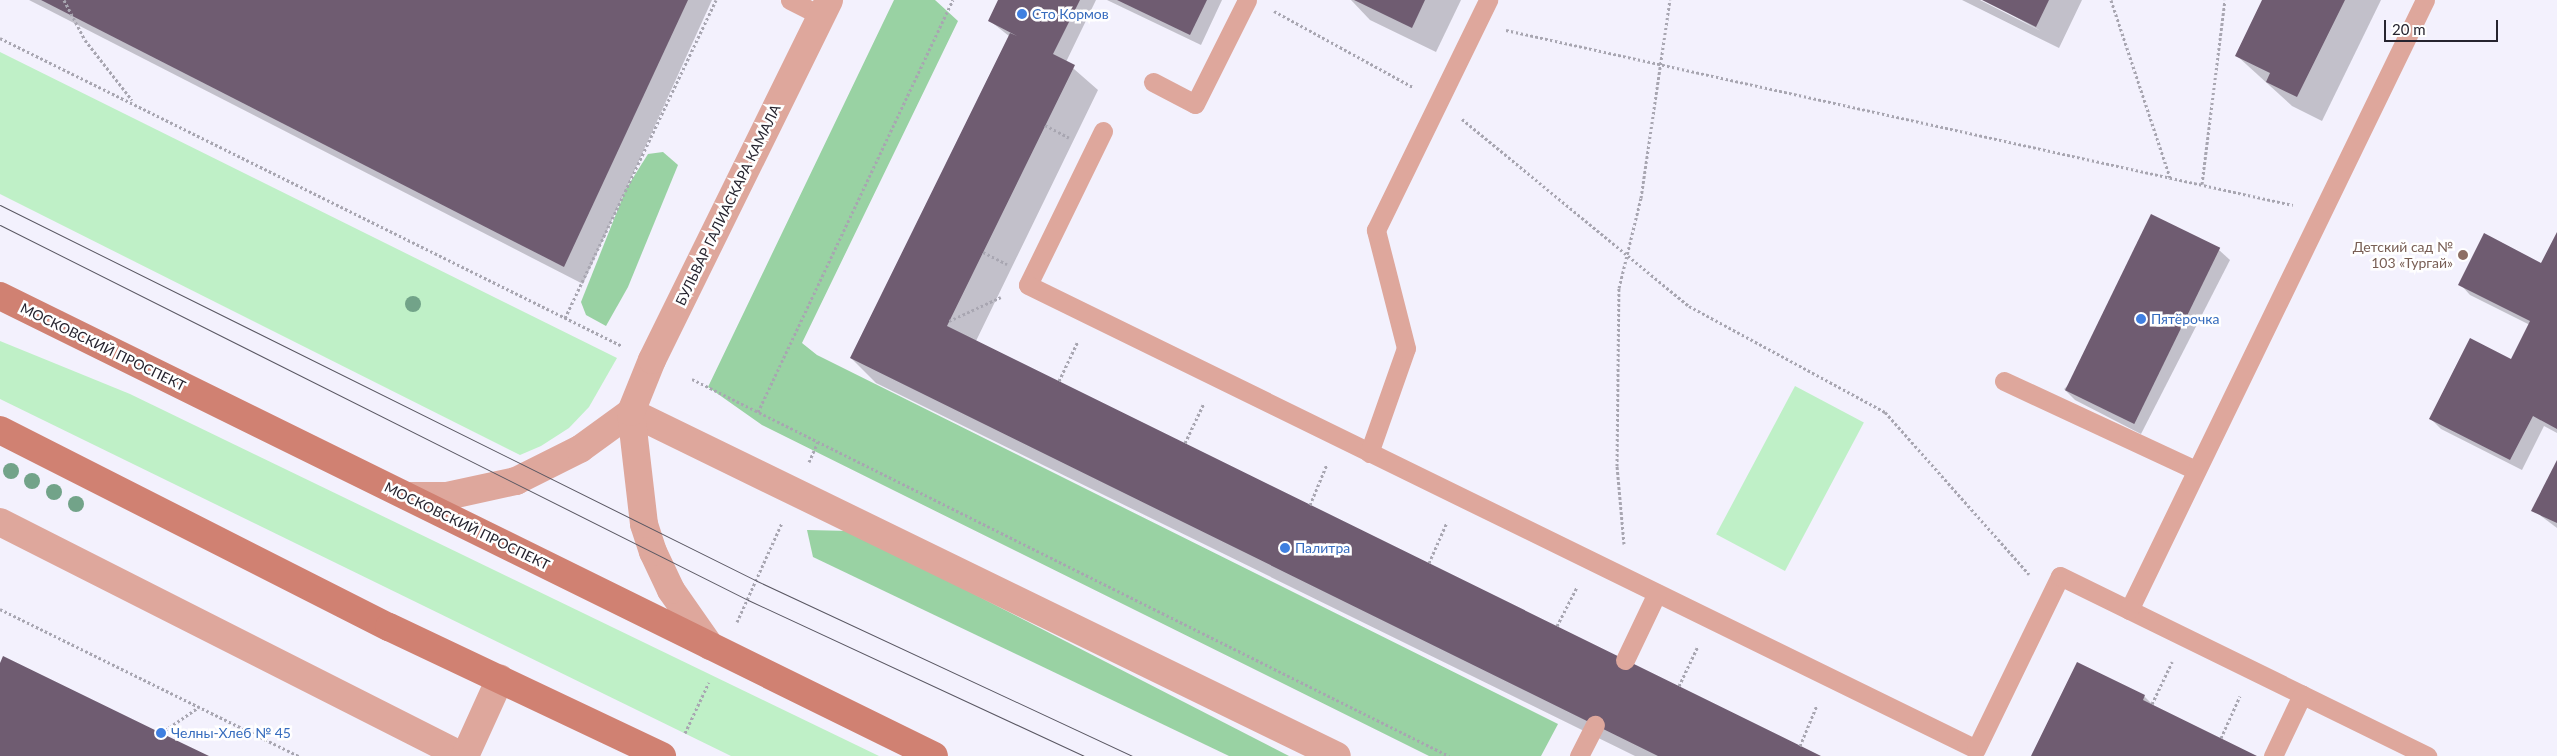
<!DOCTYPE html>
<html>
<head>
<meta charset="utf-8">
<style>
	body { margin:0 }
	#map { position:relative; width:2557px; height:756px; overflow:hidden; background:#f3f1fd; font-family:Lato,sans-serif }
	div>[style] { position:absolute }
	[style*='--x'] { left:calc(var(--x)*1px); top:calc(var(--y)*1px); width:calc(var(--w)*1px); rotate:calc(var(--a)*1deg) }
	.green>* { inset:0; background:#bff0c7; transform-origin:0 0 }
	.forest>* { inset:0; background:#99d2a3 }
	.shadow>* { inset:0; background:#0003 }
	.building>* { inset:0; background:#6f5c71; transform-origin:0 0 }
	.path>* { height:3px; margin-top:-1.5px; transform-origin:0; background:repeating-linear-gradient(90deg,#a8a6b1 0 2.5px,transparent 0 5px) }
	.service>* { height:19px; margin:-9.5px; padding:0 9.5px; transform-origin:9.5px; border-radius:9.5px; background:#dea79c }
	.minor>* { height:28px; margin:-14px; padding:0 14px; transform-origin:14px; border-radius:14px; background:#dea79c }
	.secondary>* { height:28px; margin:-14px; padding:0 14px; transform-origin:14px; border-radius:14px; background:#d08172 }
	.tram>* { height:1px; margin:-0.5px; padding:0 0.5px; transform-origin:0.5px; border-radius:0.5px; background:#595762 }
	.trees>* { width:16px; height:16px; margin:-8px; border-radius:50%; background:#72a389 }
	.dots>* { width:14px; height:14px; translate:-50% -50%; box-sizing:border-box; border:2px solid #fff; border-radius:50% }
	span { translate:-50% -50%; white-space:nowrap; text-align:center; line-height:1.15; -webkit-text-stroke:5px #fff; paint-order:stroke }
	.shop-label { font-size:14px; color:#366cbe }
	.left { translate:0 -50%; text-align:left }
	.street-label { font-size:14px; color:#26242f }
	.education-label { font-size:14px; color:#785e54 }
	.right { translate:-100% -50%; text-align:right }
	.scale { position:absolute; left:2384px; top:20px; width:114px; height:22px; box-sizing:border-box; border:2px solid #26242f; border-top:0; padding-left:6px; font-size:15px; line-height:18px; white-space:nowrap; color:#26242f; -webkit-text-stroke:4px #fff; paint-order:stroke }
</style>
</head>
<body>
<div id="map">
	<div class="green">
		<i style="clip-path:polygon(0 52px,617px 358px,589px 407px,569px 428px,541px 446px,520px 455px,0 194px)"></i>
		<i style="clip-path:polygon(0 341px,130px 394px,879px 756px,731px 756px,0 399px)"></i>
		<i style="left:1795px;top:386px;width:78px;height:168px;rotate:28deg"></i>
	</div>
	<div class="forest">
		<i style="clip-path:polygon(894px 0,935px 0,958px 21px,802px 343px,817px 355px,1558px 724px,1541px 756px,1429px 756px,762px 425px,708px 387px)"></i>
		<i style="clip-path:polygon(663px 152px,678px 165px,628px 287px,606px 326px,586px 315px,581px 302px,626px 189px,648px 154px)"></i>
		<i style="clip-path:polygon(807px 530px,851px 531px,1289px 756px,1229px 756px,813px 557px)"></i>
	</div>
	<div class="shadow">
		<i style="clip-path:polygon(29px 0,712px 0,583px 284px)"></i>
		<i style="clip-path:polygon(1000px 0,1096px 0,1066px 62px,1098px 90px,976px 341px,1819px 756px,1635px 756px,876px 383px,851px 358px,1009px 36px,990px 21px)"></i>
		<i style="clip-path:polygon(1107px 0,1222px 0,1201px 45px)"></i>
		<i style="clip-path:polygon(1351px 0,1461px 0,1436px 52px,1370px 20px)"></i>
		<i style="clip-path:polygon(1962px 0,1980px 0,2041px 31px,1985px 0,2082px 0,2059px 48px)"></i>
		<i style="clip-path:polygon(2263px 0,2381px 0,2322px 121px,2292px 106px,2236px 55px)"></i>
		<i style="clip-path:polygon(2557px 235px,2557px 433px,2544px 426px,2522px 470px,2441px 429px,2431px 419px,2512px 360px,2530px 325px,2470px 295px,2460px 284px,2542px 264px)"></i>
		<i style="clip-path:polygon(2219px 250px,2230px 260px,2141px 434px,2075px 400px,2064px 389px)"></i>
		<i style="clip-path:polygon(2557px 463px,2557px 528px,2533px 510px)"></i>
		<i style="clip-path:polygon(2144px 696px,2155px 707px,2254px 756px,2033px 756px)"></i>
	</div>
	<div class="building">
		<i style="clip-path:polygon(41px 0,688px 0,564px 267px)"></i>
		<i style="clip-path:polygon(998px 0,1080px 0,1053px 54px,1075px 65px,947px 326px,1821px 756px,1658px 756px,850px 358px,1010px 33px,1017px 36px,988px 21px)"></i>
		<i style="clip-path:polygon(1117px 0,1207px 0,1190px 35px)"></i>
		<i style="clip-path:polygon(1354px 0,1425px 0,1412px 28px)"></i>
		<i style="clip-path:polygon(1982px 0,2049px 0,2036px 27px)"></i>
		<i style="clip-path:polygon(2262px 0,2345px 0,2297px 97px,2266px 82px,2270px 73px,2235px 56px)"></i>
		<i style="left:2151px;top:214px;width:77px;height:196px;rotate:26deg"></i>
		<i style="clip-path:polygon(2557px 232px,2557px 429px,2533px 416px,2510px 460px,2429px 419px,2470px 338px,2511px 359px,2530px 321px,2458px 285px,2484px 233px,2541px 263px)"></i>
		<i style="clip-path:polygon(2557px 460px,2557px 523px,2531px 511px)"></i>
		<i style="clip-path:polygon(3px 656px,161px 733px,209px 756px,0 756px,0 663px)"></i>
		<i style="clip-path:polygon(2077px 662px,2145px 695px,2143px 700px,2257px 756px,2031px 756px)"></i>
	</div>
	<div class="path">
		<i style="--x:64;--y:0;--w:45;--a:62.3"></i>
		<i style="--x:85;--y:40;--w:76;--a:51.9"></i>
		<i style="--x:2111;--y:0;--w:187;--a:71.6"></i>
		<i style="--x:1274;--y:11;--w:158;--a:28.7"></i>
		<i style="--x:1506;--y:30;--w:806;--a:12.54"></i>
		<i style="--x:0;--y:38;--w:694;--a:26.34"></i>
		<i style="--x:1462;--y:119;--w:294;--a:39.5"></i>
		<i style="--x:1689;--y:306;--w:223;--a:28.4"></i>
		<i style="--x:1885;--y:412;--w:217;--a:48.4"></i>
		<i style="--x:1045;--y:125;--w:27;--a:28"></i>
		<i style="--x:2202;--y:184;--w:185;--a:-82.9"></i>
		<i style="--x:983;--y:252;--w:27;--a:27"></i>
		<i style="--x:565;--y:318;--w:352;--a:-64.6"></i>
		<i style="--x:949;--y:321;--w:57;--a:-24.8"></i>
		<i style="--x:692;--y:379;--w:846;--a:26.47"></i>
		<i style="--x:1059;--y:381;--w:44;--a:-64.6"></i>
		<i style="--x:758;--y:412;--w:456;--a:-64.7"></i>
		<i style="--x:1185;--y:443;--w:44;--a:-64.6"></i>
		<i style="--x:809;--y:462;--w:22;--a:-66"></i>
		<i style="--x:1310;--y:505;--w:44;--a:-67.5"></i>
		<i style="--x:1624;--y:544;--w:78;--a:-95.1"></i>
		<i style="--x:1617;--y:466;--w:178;--a:-89.4"></i>
		<i style="--x:1619;--y:288;--w:93;--a:-76.3"></i>
		<i style="--x:1641;--y:198;--w:200;--a:-81.7"></i>
		<i style="--x:1429;--y:563;--w:45;--a:-66.3"></i>
		<i style="--x:0;--y:609;--w:333;--a:26.2"></i>
		<i style="--x:737;--y:622;--w:109;--a:-65.6"></i>
		<i style="--x:1557;--y:626;--w:44;--a:-62.9"></i>
		<i style="--x:1679;--y:686;--w:44;--a:-64.6"></i>
		<i style="--x:2152;--y:704;--w:47;--a:-64.5"></i>
		<i style="--x:161;--y:733;--w:46;--a:-34.4"></i>
		<i style="--x:685;--y:733;--w:56;--a:-64.8"></i>
		<i style="--x:2221;--y:738;--w:46;--a:-65.7"></i>
		<i style="--x:1800;--y:746;--w:44;--a:-67.5"></i>
	</div>
	<div class="service">
		<i style="--x:790;--y:0;--w:35;--a:27"></i>
		<i style="--x:1153;--y:82;--w:47;--a:27.6"></i>
		<i style="--x:1195;--y:104;--w:116;--a:-63.4"></i>
		<i style="--x:1103;--y:131;--w:171;--a:116"></i>
		<i style="--x:1028;--y:285;--w:1055;--a:26.08"></i>
		<i style="--x:1976;--y:749;--w:192;--a:-64.1"></i>
		<i style="--x:2060;--y:576;--w:409;--a:26.1"></i>
		<i style="--x:2004;--y:381;--w:212;--a:24.9"></i>
		<i style="--x:1369;--y:453;--w:111;--a:-70.6"></i>
		<i style="--x:1406;--y:348;--w:122;--a:-104.3"></i>
		<i style="--x:1376;--y:230;--w:256;--a:-64"></i>
		<i style="--x:2129;--y:610;--w:678;--a:-64.12"></i>
		<i style="--x:1625;--y:660;--w:74;--a:-64.5"></i>
		<i style="--x:1579;--y:756;--w:35;--a:-63"></i>
		<i style="--x:2273;--y:756;--w:68;--a:-64.6"></i>
	</div>
	<div class="minor">
		<i style="--x:631;--y:412;--w:785;--a:25.98"></i>
		<i style="--x:407;--y:496;--w:40;--a:0"></i>
		<i style="--x:447;--y:496;--w:71;--a:-12.3"></i>
		<i style="--x:516;--y:481;--w:72;--a:-26.6"></i>
		<i style="--x:580;--y:449;--w:63;--a:-36"></i>
		<i style="--x:0;--y:522;--w:518;--a:26.86"></i>
		<i style="--x:710;--y:646;--w:68;--a:-124.9"></i>
		<i style="--x:671;--y:590;--w:42;--a:-115.3"></i>
		<i style="--x:653;--y:552;--w:29;--a:-108"></i>
		<i style="--x:644;--y:524;--w:113;--a:-96.6"></i>
		<i style="--x:631;--y:412;--w:56;--a:-68"></i>
		<i style="--x:652;--y:360;--w:401;--a:-63.8"></i>
		<i style="--x:465;--y:756;--w:85;--a:-65.6"></i>
	</div>
	<div class="secondary">
		<i style="--x:0;--y:296;--w:1041;--a:26.22"></i>
		<i style="--x:0;--y:430;--w:436;--a:26.9"></i>
		<i style="--x:389;--y:627;--w:302;--a:25.3"></i>
	</div>
	<div class="tram">
		<i style="--x:0;--y:205;--w:845;--a:26.41"></i>
		<i style="--x:757;--y:581;--w:414;--a:25"></i>
		<i style="--x:0;--y:225;--w:837;--a:26.63"></i>
		<i style="--x:748;--y:600;--w:370;--a:24.9"></i>
	</div>
	<div class="trees">
		<i style="left:413px;top:304px"></i>
		<i style="left:11px;top:471px"></i>
		<i style="left:32px;top:481px"></i>
		<i style="left:54px;top:492px"></i>
		<i style="left:76px;top:504px"></i>
	</div>
	<div class="dots">
		<i style="left:1022px;top:14px;background:#3f7fe0"></i>
		<i style="left:2463px;top:255px;background:#8d6e63"></i>
		<i style="left:2141px;top:319px;background:#3f7fe0"></i>
		<i style="left:1285px;top:548px;background:#3f7fe0"></i>
		<i style="left:161px;top:733px;background:#3f7fe0"></i>
	</div>
	<div class="shop-label">
		<span class="left" style="left:1032px;top:14px">Сто Кормов</span>
		<span class="left" style="left:2151px;top:319px">Пятёрочка</span>
		<span class="left" style="left:1295px;top:548px">Палитра</span>
		<span class="left" style="left:171px;top:733px">Челны-Хлеб № 45</span>
	</div>
	<div class="street-label">
		<span style="left:728px;top:205px;rotate:-64deg">БУЛЬВАР ГАЛИАСКАРА КАМАЛА</span>
		<span style="left:103px;top:347px;rotate:26deg">МОСКОВСКИЙ ПРОСПЕКТ</span>
		<span style="left:467px;top:526px;rotate:26deg">МОСКОВСКИЙ ПРОСПЕКТ</span>
	</div>
	<div class="education-label">
		<span class="right" style="left:2453px;top:255px">Детский сад №<br>103 «Тургай»</span>
	</div>
	<div class="scale">20 m</div>
</div>
</body>
</html>
